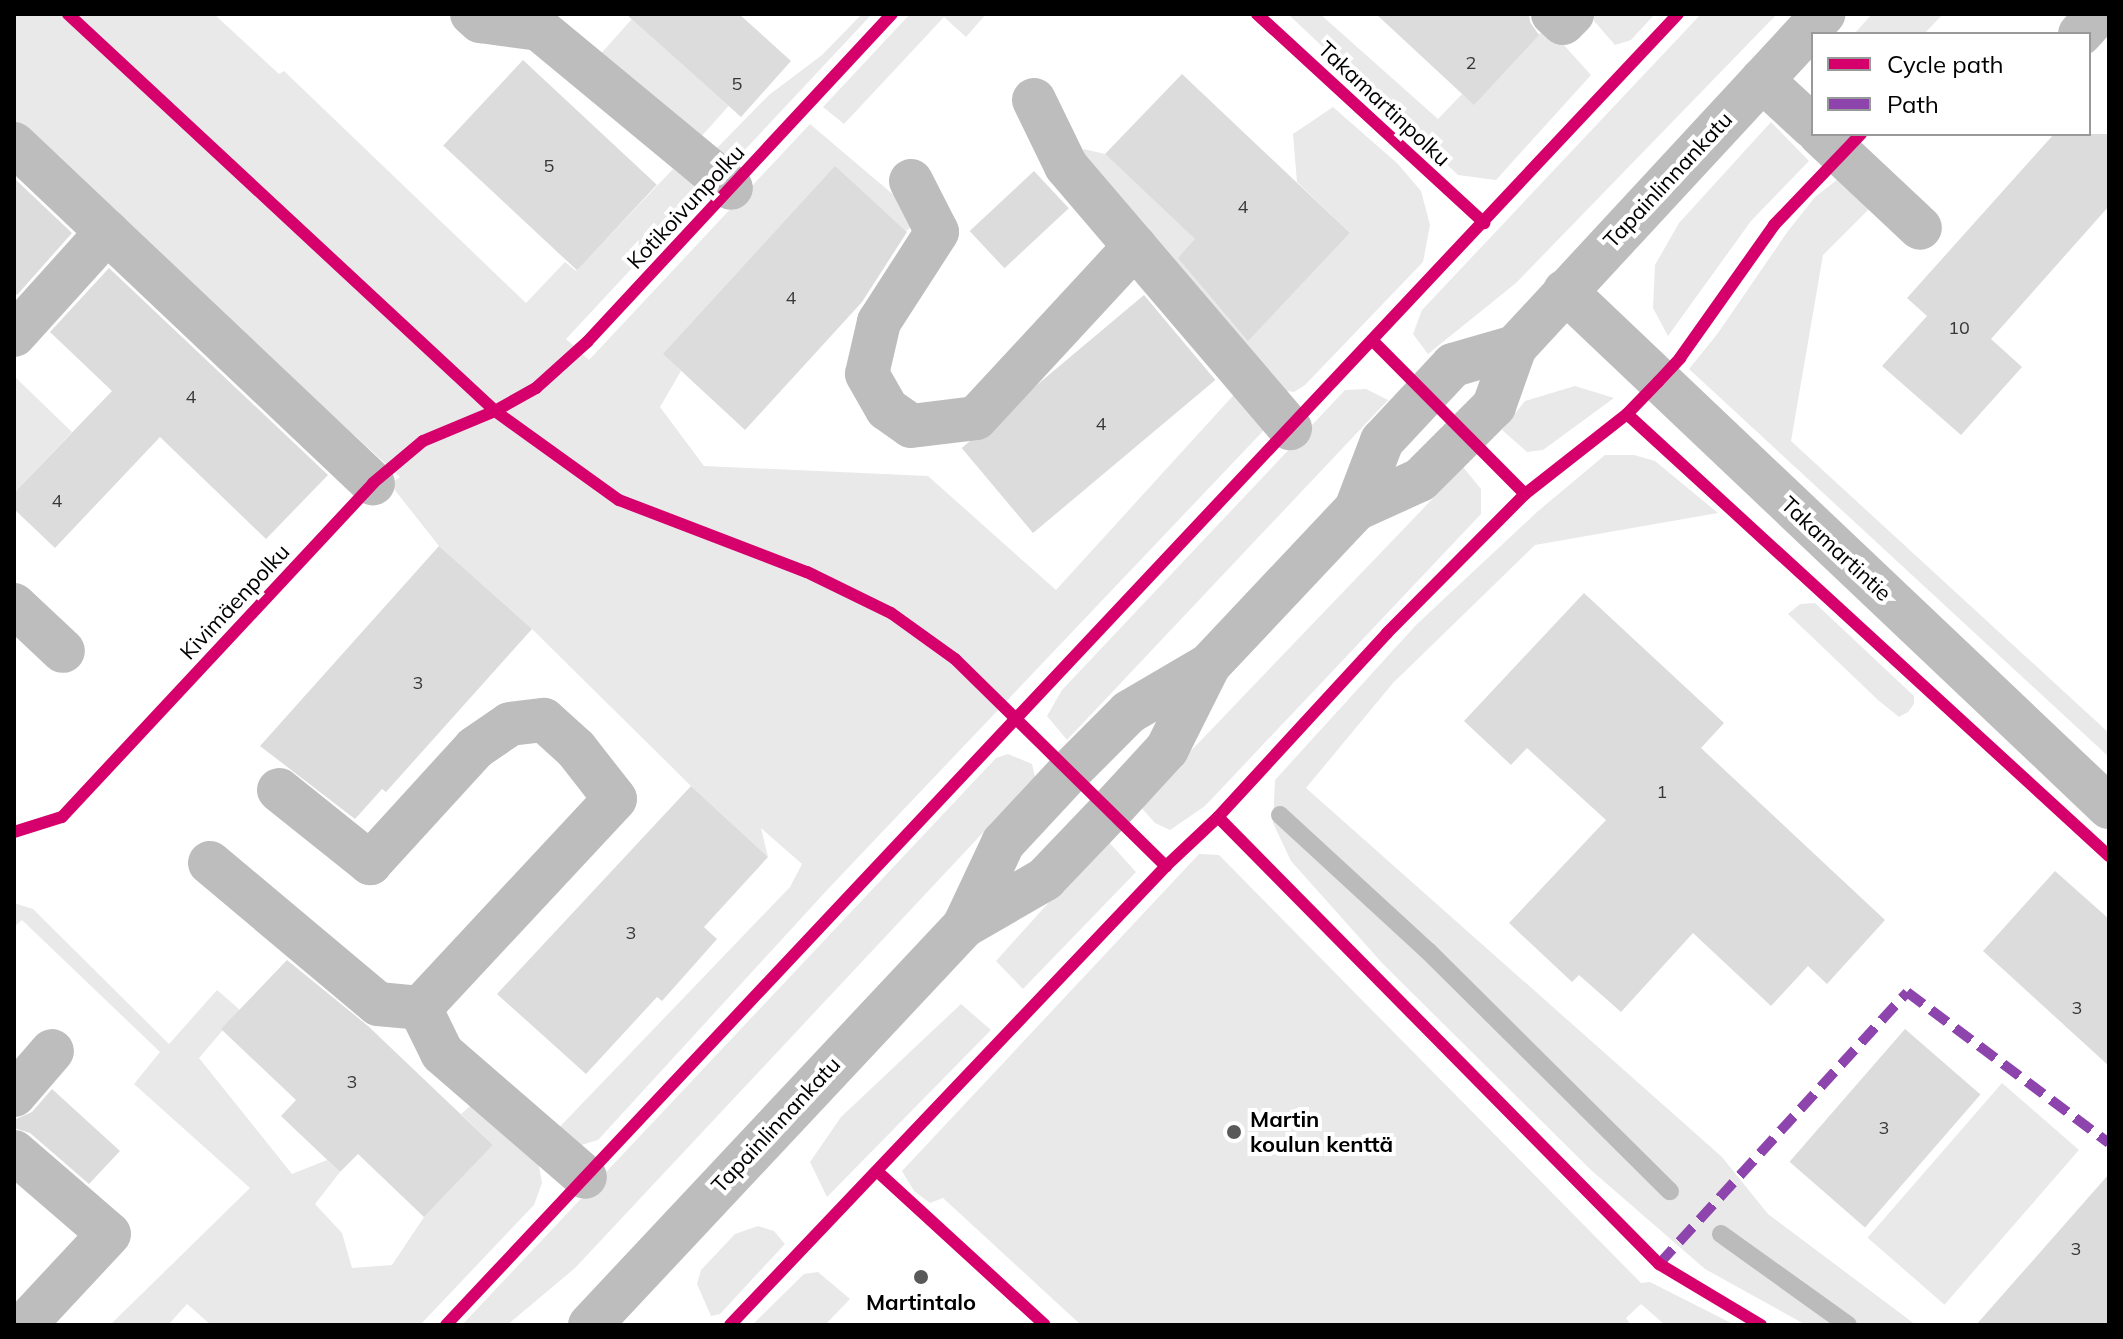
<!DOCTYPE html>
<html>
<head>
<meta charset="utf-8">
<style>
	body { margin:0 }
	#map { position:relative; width:2123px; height:1339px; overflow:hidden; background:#fff; font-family:Mulish,sans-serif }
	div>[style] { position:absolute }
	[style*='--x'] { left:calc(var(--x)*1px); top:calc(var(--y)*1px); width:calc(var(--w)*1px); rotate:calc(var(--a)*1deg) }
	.green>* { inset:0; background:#e9e9e9; transform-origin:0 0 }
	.stream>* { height:18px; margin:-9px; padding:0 9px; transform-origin:9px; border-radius:9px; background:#bbb }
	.building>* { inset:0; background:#dcdcdc; transform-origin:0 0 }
	.minor>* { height:44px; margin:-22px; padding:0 22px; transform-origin:22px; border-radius:22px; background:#bdbdbd }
	.quiet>* { height:10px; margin-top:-5px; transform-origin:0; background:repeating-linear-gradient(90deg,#8e44ad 0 20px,transparent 0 30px) }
	.cycleway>* { height:12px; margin:-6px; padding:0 6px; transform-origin:6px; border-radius:6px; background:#d6006c }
	.dots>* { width:22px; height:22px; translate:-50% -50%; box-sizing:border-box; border:4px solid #fff; border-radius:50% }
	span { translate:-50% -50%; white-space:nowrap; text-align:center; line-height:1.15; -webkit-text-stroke:8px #fff; paint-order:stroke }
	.number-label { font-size:18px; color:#373737 }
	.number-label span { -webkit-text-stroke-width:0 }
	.street-label { font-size:22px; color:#000 }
	.poi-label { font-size:22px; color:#000; font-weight:700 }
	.left { translate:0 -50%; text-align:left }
	.frame { position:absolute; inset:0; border:16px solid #000; pointer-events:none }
	.legend { position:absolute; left:1811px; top:32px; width:280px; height:104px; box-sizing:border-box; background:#fff; border:2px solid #999; margin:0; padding:10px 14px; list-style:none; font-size:24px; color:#000 }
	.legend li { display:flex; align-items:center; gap:16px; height:40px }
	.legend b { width:40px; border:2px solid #999 }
</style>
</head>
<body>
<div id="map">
	<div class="green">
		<i style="clip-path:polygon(14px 14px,214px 14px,279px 74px,284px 71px,526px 303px,565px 262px,576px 271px,673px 169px,703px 192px,566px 339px,589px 360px,810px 124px,909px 208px,911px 227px,906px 231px,835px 167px,664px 354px,681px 371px,660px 407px,704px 466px,928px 476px,1056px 590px,1240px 388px,1265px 429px,828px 889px,598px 1140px,578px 1146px,550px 1137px,790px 887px,802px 864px,761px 828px,768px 857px,691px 786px,532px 629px,439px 546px,390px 484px,400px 477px,14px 124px)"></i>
		<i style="clip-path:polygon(862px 14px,872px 14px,741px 154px,724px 158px,713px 152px,769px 95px,822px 55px)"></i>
		<i style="clip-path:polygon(910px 14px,986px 14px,966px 37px,944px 17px,844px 124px,823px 107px)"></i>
		<i style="clip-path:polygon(1288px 14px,1320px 14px,1438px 119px,1462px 94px,1474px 104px,1540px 33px,1552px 32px,1591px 75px,1496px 180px,1458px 175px)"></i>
		<i style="clip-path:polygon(1594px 14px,1655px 14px,1631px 40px,1615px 45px,1594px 21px)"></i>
		<i style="clip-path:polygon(1701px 14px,1777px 14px,1516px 283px,1428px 354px,1413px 334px,1422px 310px)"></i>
		<i style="clip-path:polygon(1872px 14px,1943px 14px,1924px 34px,1854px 34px)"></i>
		<i style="left:632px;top:19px;width:130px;height:48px;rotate:42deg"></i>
		<i style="clip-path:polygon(1333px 107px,1398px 164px,1421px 191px,1430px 225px,1423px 262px,1305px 385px,1294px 392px,1280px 390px,1075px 158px,1084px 149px,1105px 154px,1274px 313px,1350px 233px,1297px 182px,1293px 134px)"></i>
		<i style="clip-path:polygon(1771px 122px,1809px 161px,1751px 221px,1668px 336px,1653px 308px,1655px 265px,1679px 223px)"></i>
		<i style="clip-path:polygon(1838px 179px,1876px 202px,1823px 255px,1791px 441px,2109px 733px,2109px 757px,1689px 369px,1718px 333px,1788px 231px,1815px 197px)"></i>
		<i style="clip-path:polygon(14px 376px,72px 432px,14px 493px)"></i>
		<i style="clip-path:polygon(1575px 386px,1614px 398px,1543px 450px,1527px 452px,1502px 430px,1525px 401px)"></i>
		<i style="clip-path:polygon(1366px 389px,1388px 400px,1067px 740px,1047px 716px,1062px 690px,1345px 390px)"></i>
		<i style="clip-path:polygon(1605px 455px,1634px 455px,1655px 461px,1718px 513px,1535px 545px,1393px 683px,1306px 788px,1722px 1157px,1768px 1214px,1916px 1325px,1806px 1325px,1705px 1269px,1592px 1171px,1383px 964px,1291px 861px,1273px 823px,1275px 780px,1416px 625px,1537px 512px)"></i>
		<i style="clip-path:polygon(1463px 467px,1481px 489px,1481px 514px,1205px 806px,1170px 830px,1155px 823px,1139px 805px)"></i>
		<i style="clip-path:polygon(1815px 603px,1914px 696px,1914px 704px,1908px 712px,1899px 717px,1878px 700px,1788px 614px,1800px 604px)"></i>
		<i style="clip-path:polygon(1008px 754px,1032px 764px,1035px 777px,575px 1268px,507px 1325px,462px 1325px,996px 758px)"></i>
		<i style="clip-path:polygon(1106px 839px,1136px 872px,1023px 989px,996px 961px)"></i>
		<i style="clip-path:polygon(1199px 854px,1219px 855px,1641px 1283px,1650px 1282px,1735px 1325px,1665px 1325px,1641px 1304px,1626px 1318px,1631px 1325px,1081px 1325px,943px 1198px,930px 1203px,914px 1191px,902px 1171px)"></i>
		<i style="clip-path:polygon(14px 903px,33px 909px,169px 1044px,217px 990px,240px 1010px,199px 1058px,292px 1174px,327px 1160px,340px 1172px,315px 1204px,342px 1233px,352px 1268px,392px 1265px,424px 1217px,493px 1145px,461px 1114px,475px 1102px,537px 1155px,542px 1183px,534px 1205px,420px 1325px,211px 1325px,187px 1304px,168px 1325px,110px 1325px,250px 1188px,134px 1084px,160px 1052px,22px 920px,14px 927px)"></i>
		<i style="clip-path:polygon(961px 1004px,991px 1030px,827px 1197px,810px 1162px,841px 1117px)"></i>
		<i style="left:2002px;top:1083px;width:102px;height:205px;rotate:41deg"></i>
		<i style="clip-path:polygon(758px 1226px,774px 1231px,785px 1244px,720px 1314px,711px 1316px,697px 1284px,701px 1270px,735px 1234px)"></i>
		<i style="clip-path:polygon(818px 1272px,850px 1299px,825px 1325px,752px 1325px,804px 1274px)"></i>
	</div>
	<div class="stream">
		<i style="--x:1280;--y:815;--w:201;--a:42.6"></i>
		<i style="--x:1428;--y:951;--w:341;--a:44.8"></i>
		<i style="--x:1721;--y:1234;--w:156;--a:35.6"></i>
	</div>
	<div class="building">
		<i style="clip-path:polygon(626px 14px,739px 14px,791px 61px,741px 117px)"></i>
		<i style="clip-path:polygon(1376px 14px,1529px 14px,1530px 22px,1539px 35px,1474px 105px)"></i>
		<i style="left:523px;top:60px;width:183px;height:117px;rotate:43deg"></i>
		<i style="clip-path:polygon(1182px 74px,1350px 233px,1248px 341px,1178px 258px,1195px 239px,1105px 154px)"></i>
		<i style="clip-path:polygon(2054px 134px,2109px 134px,2109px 206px,1991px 339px,2022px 367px,1961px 435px,1882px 366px,1927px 316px,1907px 298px)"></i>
		<i style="clip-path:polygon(835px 166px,907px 232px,862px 302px,745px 430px,663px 354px)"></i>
		<i style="left:1034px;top:171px;width:51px;height:88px;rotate:47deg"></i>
		<i style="clip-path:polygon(14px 178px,72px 233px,17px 295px,14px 292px)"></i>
		<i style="clip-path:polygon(109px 268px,328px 475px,266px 539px,160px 437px,55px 548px,14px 509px,14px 493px,112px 391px,50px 332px)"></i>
		<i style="left:1144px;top:295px;width:111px;height:238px;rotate:50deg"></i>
		<i style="clip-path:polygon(439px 546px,532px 629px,386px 792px,382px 789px,355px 819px,260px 746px)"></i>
		<i style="clip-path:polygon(1584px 593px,1724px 723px,1701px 748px,1885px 920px,1827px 984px,1808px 966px,1771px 1006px,1693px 933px,1621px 1012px,1579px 975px,1572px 982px,1509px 923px,1606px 820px,1527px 748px,1511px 765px,1464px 721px)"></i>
		<i style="clip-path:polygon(691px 786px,768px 857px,704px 927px,717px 939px,662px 1001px,657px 997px,586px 1074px,497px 994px)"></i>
		<i style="clip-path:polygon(2055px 871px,2109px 919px,2109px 1066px,1983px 951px)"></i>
		<i style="clip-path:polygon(287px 960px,368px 1026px,493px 1145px,424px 1217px,358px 1154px,340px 1172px,281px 1116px,296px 1100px,221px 1029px)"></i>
		<i style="left:1905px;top:1029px;width:100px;height:176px;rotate:41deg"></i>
		<i style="clip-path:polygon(52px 1089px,120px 1151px,89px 1184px,30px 1133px,14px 1128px,14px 1120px,32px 1112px)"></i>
		<i style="clip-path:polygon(2109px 1174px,2109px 1325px,1976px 1325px)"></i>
	</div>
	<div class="minor">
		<i style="--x:472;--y:14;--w:11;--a:41"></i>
		<i style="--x:480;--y:21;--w:60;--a:7.7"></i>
		<i style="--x:539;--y:29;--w:249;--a:39.6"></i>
		<i style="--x:1553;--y:14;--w:13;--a:42"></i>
		<i style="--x:1563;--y:23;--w:13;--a:-45"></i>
		<i style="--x:2080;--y:34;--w:27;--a:-48"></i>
		<i style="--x:1762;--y:80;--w:69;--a:42.7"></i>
		<i style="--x:1034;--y:100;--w:73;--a:64.1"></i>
		<i style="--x:1066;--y:166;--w:345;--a:49.5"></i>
		<i style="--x:1820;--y:134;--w:137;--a:43.2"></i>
		<i style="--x:14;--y:144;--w:494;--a:43.4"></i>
		<i style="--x:911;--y:181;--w:57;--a:63"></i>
		<i style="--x:937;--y:232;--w:107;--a:122.8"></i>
		<i style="--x:879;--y:322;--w:53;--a:103"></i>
		<i style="--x:867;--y:374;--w:40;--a:60.3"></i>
		<i style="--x:887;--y:409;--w:29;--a:35"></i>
		<i style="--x:911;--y:426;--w:65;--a:-7"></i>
		<i style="--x:976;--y:418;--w:234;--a:-47.2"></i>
		<i style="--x:1565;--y:291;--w:750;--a:43.49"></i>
		<i style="--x:14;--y:335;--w:139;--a:-47.9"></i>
		<i style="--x:1356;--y:509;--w:73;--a:-69.1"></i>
		<i style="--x:1382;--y:441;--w:104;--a:-46.9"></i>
		<i style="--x:1453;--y:365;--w:65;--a:-16.2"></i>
		<i style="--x:14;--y:605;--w:67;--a:43.2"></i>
		<i style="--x:279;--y:790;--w:117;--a:38.7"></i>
		<i style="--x:370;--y:863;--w:156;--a:-47.6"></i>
		<i style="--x:475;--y:748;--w:42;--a:-34.4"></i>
		<i style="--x:510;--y:724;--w:34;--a:-7"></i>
		<i style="--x:544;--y:720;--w:43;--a:42.2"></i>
		<i style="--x:576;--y:749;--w:63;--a:52"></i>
		<i style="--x:615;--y:799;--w:286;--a:133"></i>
		<i style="--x:210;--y:863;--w:219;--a:40"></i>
		<i style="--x:378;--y:1004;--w:42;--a:5.4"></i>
		<i style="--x:420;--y:1008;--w:50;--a:63.9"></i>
		<i style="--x:442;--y:1053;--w:189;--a:40.9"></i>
		<i style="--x:964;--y:926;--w:92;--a:-64.8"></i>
		<i style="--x:1003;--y:843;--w:98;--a:-47.1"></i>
		<i style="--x:1070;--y:771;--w:83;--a:-45"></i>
		<i style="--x:1129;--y:712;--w:93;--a:-30.4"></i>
		<i style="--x:1209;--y:665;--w:214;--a:-46.7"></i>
		<i style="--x:1356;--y:509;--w:70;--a:-24.4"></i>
		<i style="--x:1420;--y:480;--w:105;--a:-45"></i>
		<i style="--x:1494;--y:406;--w:63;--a:-70.4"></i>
		<i style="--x:1515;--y:347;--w:454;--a:-47.2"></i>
		<i style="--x:14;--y:1095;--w:58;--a:-49.2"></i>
		<i style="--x:14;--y:1152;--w:125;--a:40.8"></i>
		<i style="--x:109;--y:1234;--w:125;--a:133"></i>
		<i style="--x:590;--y:1325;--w:547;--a:-46.85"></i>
		<i style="--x:964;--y:926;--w:94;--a:-30.1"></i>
		<i style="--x:1045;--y:879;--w:94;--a:-46.3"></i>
		<i style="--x:1110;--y:811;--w:84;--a:-47.4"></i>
		<i style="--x:1167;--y:749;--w:94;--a:-63.4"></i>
	</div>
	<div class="quiet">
		<i style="--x:1659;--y:1264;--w:368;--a:-47.6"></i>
		<i style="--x:1907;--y:992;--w:252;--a:36.8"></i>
	</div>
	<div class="cycleway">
		<i style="--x:68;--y:14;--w:583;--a:42.91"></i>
		<i style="--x:495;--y:411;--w:153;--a:35.7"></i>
		<i style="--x:619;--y:500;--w:201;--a:21"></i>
		<i style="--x:807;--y:572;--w:93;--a:26"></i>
		<i style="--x:891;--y:613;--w:79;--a:35.7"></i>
		<i style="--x:955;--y:659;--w:296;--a:44.5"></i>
		<i style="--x:1257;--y:14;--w:309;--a:42.6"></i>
		<i style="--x:1372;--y:340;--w:217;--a:45.2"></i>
		<i style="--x:1627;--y:414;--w:654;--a:42.52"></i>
		<i style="--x:1218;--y:817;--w:628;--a:45.39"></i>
		<i style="--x:1659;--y:1264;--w:119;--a:30.9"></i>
		<i style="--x:14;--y:832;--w:50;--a:-17.4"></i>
		<i style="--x:62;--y:817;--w:456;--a:-47"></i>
		<i style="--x:373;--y:483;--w:65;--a:-40"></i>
		<i style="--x:423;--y:441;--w:78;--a:-22.6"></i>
		<i style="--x:495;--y:411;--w:47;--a:-29.3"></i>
		<i style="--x:536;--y:388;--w:69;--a:-42"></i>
		<i style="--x:587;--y:342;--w:448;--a:-47.1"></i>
		<i style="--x:878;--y:1172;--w:226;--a:42.5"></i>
		<i style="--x:446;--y:1325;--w:1799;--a:-46.78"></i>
		<i style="--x:730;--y:1325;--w:633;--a:-46.47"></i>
		<i style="--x:1166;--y:866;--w:71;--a:-43.3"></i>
		<i style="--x:1218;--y:817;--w:250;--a:-47.4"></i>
		<i style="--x:1387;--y:633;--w:196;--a:-45.2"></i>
		<i style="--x:1525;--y:494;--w:130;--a:-38.1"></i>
		<i style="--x:1627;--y:414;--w:45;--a:-45.9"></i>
		<i style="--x:1658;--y:382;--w:33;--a:-47"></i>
		<i style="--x:1680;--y:358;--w:163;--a:-54.7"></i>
		<i style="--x:1774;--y:225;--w:126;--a:-46.3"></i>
	</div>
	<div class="dots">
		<i style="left:1234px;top:1132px;background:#595959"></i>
		<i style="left:921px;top:1277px;background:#595959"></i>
	</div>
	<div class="number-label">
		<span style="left:1471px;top:63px">2</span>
		<span style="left:737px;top:84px">5</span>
		<span style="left:549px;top:166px">5</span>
		<span style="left:1243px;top:207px">4</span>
		<span style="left:791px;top:298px">4</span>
		<span style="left:1959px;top:328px">10</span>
		<span style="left:191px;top:397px">4</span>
		<span style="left:1101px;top:424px">4</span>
		<span style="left:57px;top:501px">4</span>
		<span style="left:418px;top:683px">3</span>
		<span style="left:1662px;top:792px">1</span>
		<span style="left:631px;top:933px">3</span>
		<span style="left:2077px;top:1008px">3</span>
		<span style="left:352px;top:1082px">3</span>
		<span style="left:1884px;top:1128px">3</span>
		<span style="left:2076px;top:1249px">3</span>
	</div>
	<div class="street-label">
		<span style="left:1384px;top:104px;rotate:43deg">Takamartinpolku</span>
		<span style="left:1668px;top:180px;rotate:-47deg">Tapainlinnankatu</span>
		<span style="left:686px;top:207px;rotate:-47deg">Kotikoivunpolku</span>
		<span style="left:1836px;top:549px;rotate:43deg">Takamartintie</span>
		<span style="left:235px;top:602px;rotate:-47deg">Kivimäenpolku</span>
		<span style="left:776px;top:1125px;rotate:-47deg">Tapainlinnankatu</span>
	</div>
	<div class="poi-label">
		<span class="left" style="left:1250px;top:1132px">Martin<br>koulun kenttä</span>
		<span style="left:921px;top:1303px">Martintalo</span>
	</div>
	<div class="frame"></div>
	<ul class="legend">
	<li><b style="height:10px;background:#d6006c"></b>Cycle path</li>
	<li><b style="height:10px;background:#8e44ad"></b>Path</li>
	</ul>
</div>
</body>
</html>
